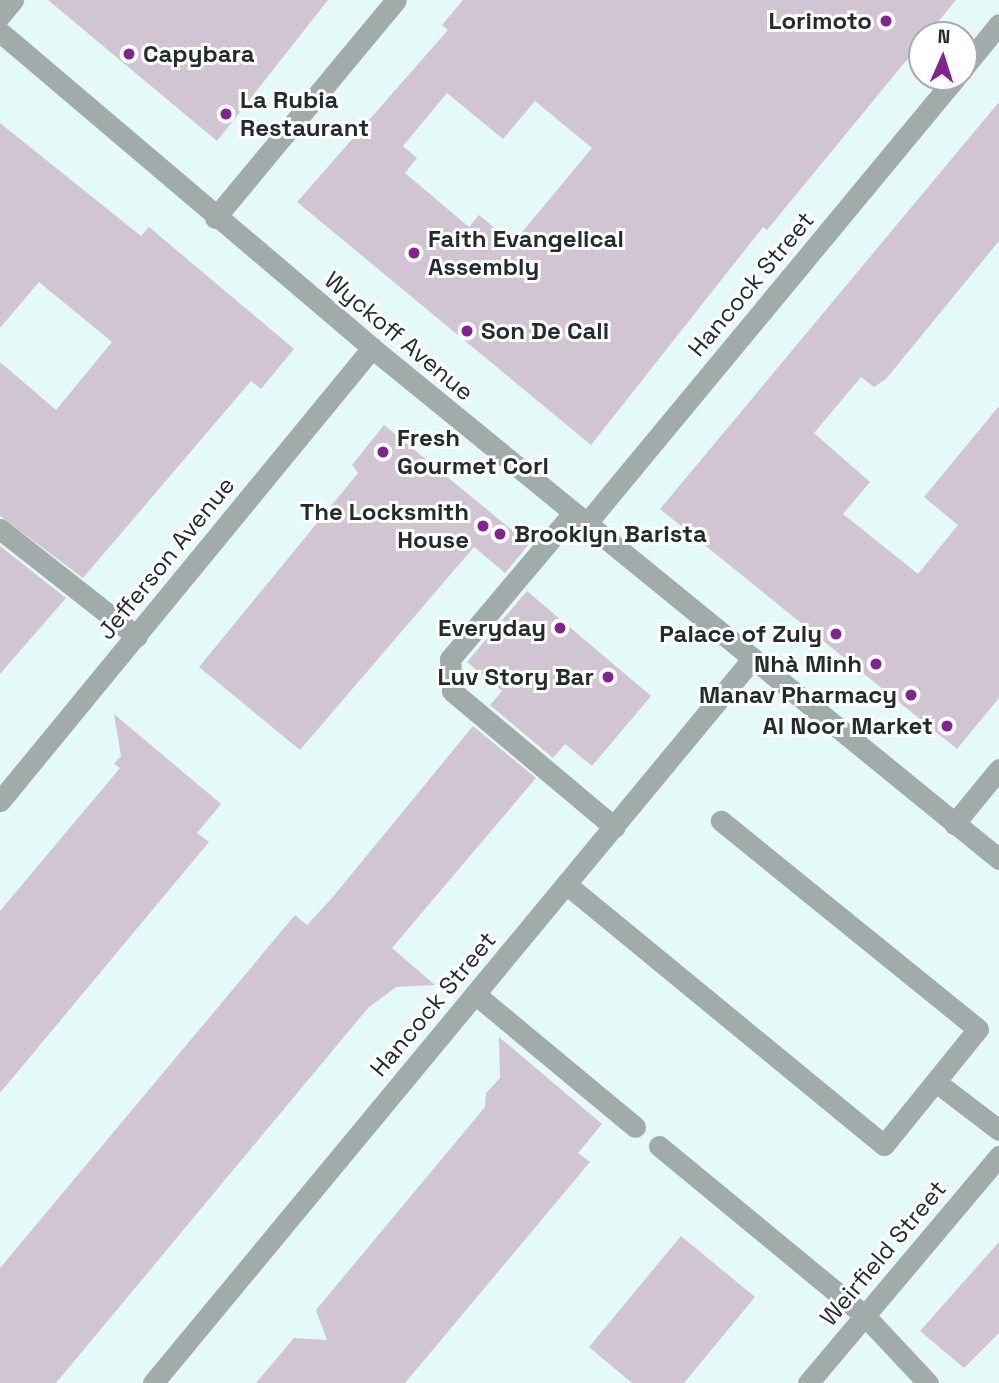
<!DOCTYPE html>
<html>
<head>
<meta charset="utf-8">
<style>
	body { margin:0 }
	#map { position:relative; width:999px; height:1383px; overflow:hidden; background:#e3faf9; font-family:"Space Grotesk",sans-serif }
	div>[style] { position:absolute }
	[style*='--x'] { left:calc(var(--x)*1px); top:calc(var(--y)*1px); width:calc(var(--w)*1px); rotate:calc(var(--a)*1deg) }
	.building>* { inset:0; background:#d2c5d3 }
	.minor>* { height:21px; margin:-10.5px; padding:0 10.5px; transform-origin:10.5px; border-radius:10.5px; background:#a1abaa }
	.dots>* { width:19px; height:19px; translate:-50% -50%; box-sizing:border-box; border:4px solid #fff; border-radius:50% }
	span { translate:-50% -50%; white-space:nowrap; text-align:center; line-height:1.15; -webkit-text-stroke:6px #fff; paint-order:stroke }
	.poi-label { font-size:24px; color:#232c2c; font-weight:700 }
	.right { translate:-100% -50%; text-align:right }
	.left { translate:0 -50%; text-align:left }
	.street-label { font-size:24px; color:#232c2c }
	.north { position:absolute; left:908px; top:21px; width:70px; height:70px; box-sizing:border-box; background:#fff; border:2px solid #a7abab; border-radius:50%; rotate:3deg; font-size:19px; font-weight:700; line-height:28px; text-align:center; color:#232c2c }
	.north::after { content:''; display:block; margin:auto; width:24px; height:32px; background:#81248f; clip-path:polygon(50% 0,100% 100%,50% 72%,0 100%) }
</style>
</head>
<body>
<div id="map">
	<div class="building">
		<i style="clip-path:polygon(48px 0,328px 0,217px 141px)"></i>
		<i style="clip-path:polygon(evenodd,463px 0,956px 0,767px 230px,763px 227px,591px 445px,297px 202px,448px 30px,442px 25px,463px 0,447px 93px,503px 139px,535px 101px,592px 148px,513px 243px,479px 215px,469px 227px,405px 173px,417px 158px,403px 146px,447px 93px)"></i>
		<i style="clip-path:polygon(999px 102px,999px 241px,886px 379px,874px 387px,861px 377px,814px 433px,870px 482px,843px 514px,918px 574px,958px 525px,924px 497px,999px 406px,999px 698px,957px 749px,660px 509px)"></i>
		<i style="clip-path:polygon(0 123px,141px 236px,149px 227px,294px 349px,261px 389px,251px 381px,83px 578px,0 516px,0 362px,56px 410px,112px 342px,39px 282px,0 328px)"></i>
		<i style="clip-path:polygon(384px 425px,529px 544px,505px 573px,474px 547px,300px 750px,199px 667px,358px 473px,352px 465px)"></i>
		<i style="clip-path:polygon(0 546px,66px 598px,0 674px)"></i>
		<i style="clip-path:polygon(527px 591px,651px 696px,592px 766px,565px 744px,553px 758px,490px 705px,502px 691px,467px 662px)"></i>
		<i style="clip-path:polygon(114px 714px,221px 804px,197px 833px,209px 842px,0 1093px,0 911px,120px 768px,114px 764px,121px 756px)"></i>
		<i style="clip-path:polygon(473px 726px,536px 778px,392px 948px,435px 985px,396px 987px,368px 1008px,56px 1383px,0 1383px,0 1268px,295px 915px,307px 925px,332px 898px)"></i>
		<i style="clip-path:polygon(499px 1037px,602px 1124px,578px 1153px,590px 1162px,405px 1383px,256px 1383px,294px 1338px,327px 1340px,316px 1310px,485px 1107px,486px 1093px,500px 1078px)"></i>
		<i style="clip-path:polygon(681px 1236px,755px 1297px,684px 1383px,632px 1383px,589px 1347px)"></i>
		<i style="clip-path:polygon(999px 1242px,999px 1333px,964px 1368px,920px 1331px)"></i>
	</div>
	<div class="minor">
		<i style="--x:0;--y:16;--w:21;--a:-51"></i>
		<i style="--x:0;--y:32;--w:488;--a:40.3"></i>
		<i style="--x:372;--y:348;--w:809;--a:39.18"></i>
		<i style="--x:964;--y:67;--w:55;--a:-50.9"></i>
		<i style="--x:215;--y:218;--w:283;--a:-50.3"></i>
		<i style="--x:573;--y:513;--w:191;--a:130.1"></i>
		<i style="--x:450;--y:659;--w:32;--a:86"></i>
		<i style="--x:452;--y:691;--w:212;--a:40"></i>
		<i style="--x:586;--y:524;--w:580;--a:-50.38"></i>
		<i style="--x:0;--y:529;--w:174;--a:38.2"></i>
		<i style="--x:0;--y:801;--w:586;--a:-50.61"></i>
		<i style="--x:954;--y:824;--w:71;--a:-50.7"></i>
		<i style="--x:566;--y:884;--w:411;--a:39.4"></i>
		<i style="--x:884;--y:1145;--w:149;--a:-51"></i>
		<i style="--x:978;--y:1029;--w:331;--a:-141"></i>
		<i style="--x:475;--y:994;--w:208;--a:39.7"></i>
		<i style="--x:936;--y:1082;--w:79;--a:37.3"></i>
		<i style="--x:659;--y:1146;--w:267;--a:39.5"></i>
		<i style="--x:865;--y:1316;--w:92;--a:46.8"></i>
		<i style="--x:153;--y:1383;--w:941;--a:-50.39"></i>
		<i style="--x:808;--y:1383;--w:297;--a:-49.9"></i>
	</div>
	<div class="dots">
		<i style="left:886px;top:21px;background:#81248f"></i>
		<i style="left:129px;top:54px;background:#81248f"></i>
		<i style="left:226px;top:114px;background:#81248f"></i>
		<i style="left:414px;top:253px;background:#81248f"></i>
		<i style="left:467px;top:331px;background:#81248f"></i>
		<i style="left:383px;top:452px;background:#81248f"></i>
		<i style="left:483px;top:526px;background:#81248f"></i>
		<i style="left:500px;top:534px;background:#81248f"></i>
		<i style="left:560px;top:628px;background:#81248f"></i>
		<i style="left:836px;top:634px;background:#81248f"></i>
		<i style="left:876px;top:664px;background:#81248f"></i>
		<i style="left:608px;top:677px;background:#81248f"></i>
		<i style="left:911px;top:695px;background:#81248f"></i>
		<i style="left:947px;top:726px;background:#81248f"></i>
	</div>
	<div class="poi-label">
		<span class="right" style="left:872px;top:21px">Lorimoto</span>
		<span class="left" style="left:143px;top:54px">Capybara</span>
		<span class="left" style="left:240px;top:114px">La Rubia<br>Restaurant</span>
		<span class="left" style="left:428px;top:253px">Faith Evangelical<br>Assembly</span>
		<span class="left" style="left:481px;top:331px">Son De Cali</span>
		<span class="left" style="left:397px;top:452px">Fresh<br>Gourmet Corl</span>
		<span class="right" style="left:469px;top:526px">The Locksmith<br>House</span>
		<span class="left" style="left:514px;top:534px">Brooklyn Barista</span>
		<span class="right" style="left:546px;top:628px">Everyday</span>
		<span class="right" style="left:822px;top:634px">Palace of Zuly</span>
		<span class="right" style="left:862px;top:664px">Nhà Minh</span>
		<span class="right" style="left:594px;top:677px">Luv Story Bar</span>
		<span class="right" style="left:897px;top:695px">Manav Pharmacy</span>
		<span class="right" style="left:933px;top:726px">Al Noor Market</span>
	</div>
	<div class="street-label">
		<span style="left:751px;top:284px;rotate:-50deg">Hancock Street</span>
		<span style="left:399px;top:336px;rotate:40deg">Wyckoff Avenue</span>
		<span style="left:166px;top:558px;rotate:-51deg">Jefferson Avenue</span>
		<span style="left:433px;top:1004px;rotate:-50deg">Hancock Street</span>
		<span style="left:883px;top:1253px;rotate:-50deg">Weirfield Street</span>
	</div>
	<div class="north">N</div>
</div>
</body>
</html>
